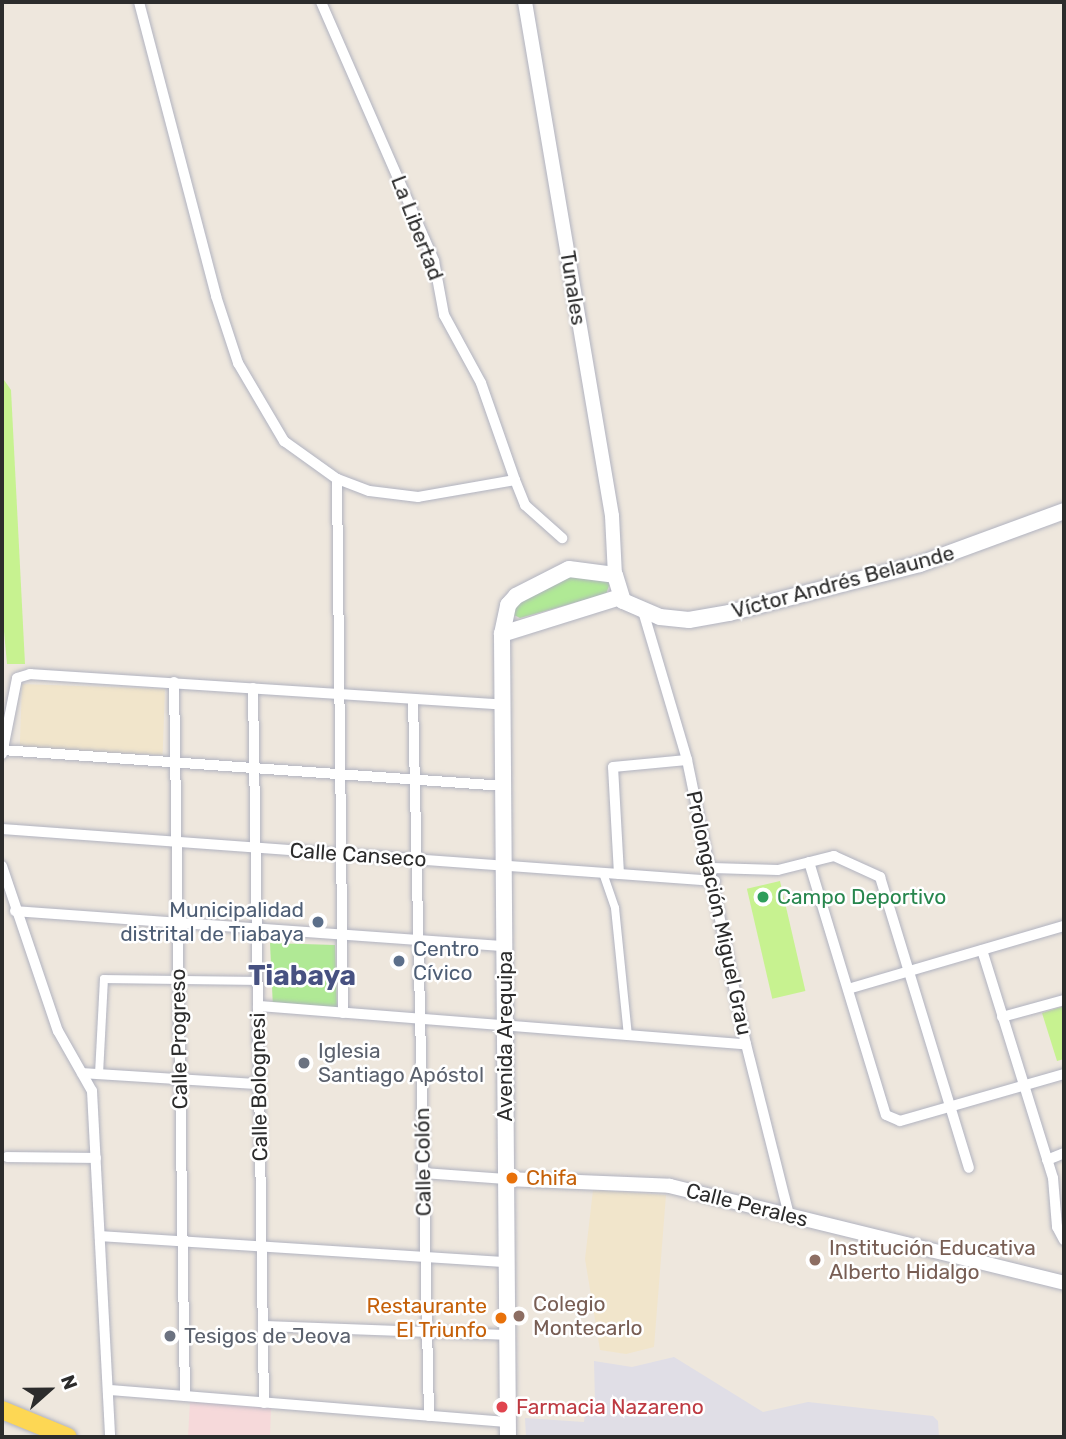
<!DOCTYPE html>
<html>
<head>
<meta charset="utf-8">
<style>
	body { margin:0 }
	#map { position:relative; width:1066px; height:1439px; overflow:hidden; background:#eee7dd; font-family:Rubik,sans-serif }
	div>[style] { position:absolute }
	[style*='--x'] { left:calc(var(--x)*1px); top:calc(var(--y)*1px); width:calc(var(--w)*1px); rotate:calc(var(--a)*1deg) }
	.industrial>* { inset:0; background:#e0dee6 }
	.education>* { inset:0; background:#f1e5cb; transform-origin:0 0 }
	.medical>* { inset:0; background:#f6d9da }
	.green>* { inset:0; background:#b0e995 }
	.pitch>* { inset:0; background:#c7f290; transform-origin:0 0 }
	.roads { filter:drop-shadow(0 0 2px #b1b3c0) drop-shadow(0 0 2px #b1b3c0) }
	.pedestrian>* { height:8px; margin:-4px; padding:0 4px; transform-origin:4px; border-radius:4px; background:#fff }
	.minor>* { height:10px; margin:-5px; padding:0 5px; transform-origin:5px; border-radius:5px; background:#fff }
	.tertiary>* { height:14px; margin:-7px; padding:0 7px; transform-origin:7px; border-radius:7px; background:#fff }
	.secondary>* { height:16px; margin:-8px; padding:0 8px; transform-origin:8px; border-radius:8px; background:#fff }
	.primary>* { height:18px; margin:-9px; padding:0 9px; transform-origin:9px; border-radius:9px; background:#fdd754 }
	.dots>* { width:19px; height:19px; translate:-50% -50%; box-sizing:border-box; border:4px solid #fff; border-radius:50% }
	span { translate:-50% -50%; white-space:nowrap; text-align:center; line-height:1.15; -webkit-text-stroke:5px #fff; paint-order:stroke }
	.street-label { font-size:21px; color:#2c2c2c }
	.leisure-label { font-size:21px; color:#27864d }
	.left { translate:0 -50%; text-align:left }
	.service-label { font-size:21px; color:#4e5e75 }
	.right { translate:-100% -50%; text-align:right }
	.worship-label { font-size:21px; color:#5b616d }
	.food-label { font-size:21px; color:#c56008 }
	.education-label { font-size:21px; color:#785e54 }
	.health-label { font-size:21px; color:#be3a42 }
	.district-label { font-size:28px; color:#475181; font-weight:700 }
	.frame { position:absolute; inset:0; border:4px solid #2c2c2c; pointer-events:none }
	.north { position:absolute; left:14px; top:1355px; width:70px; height:70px; -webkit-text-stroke:5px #fff; paint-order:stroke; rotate:69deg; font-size:19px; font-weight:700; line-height:28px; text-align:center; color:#2c2c2c }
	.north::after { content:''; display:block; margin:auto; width:24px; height:32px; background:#2c2c2c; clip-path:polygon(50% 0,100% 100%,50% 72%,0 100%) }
</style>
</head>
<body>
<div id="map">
	<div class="industrial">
		<i style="clip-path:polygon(674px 1357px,763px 1412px,808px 1402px,933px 1416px,938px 1421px,939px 1437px,526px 1437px,525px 1418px,584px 1422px,586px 1403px,595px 1403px,594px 1361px,632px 1367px)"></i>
	</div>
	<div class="education">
		<i style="left:22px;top:684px;width:143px;height:66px;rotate:2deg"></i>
		<i style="clip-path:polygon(593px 1190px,666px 1195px,654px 1347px,626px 1354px,600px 1350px,585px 1259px)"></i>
	</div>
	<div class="medical">
		<i style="clip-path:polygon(190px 1401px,271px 1407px,270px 1437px,188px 1437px)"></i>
	</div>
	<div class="green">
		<i style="clip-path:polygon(601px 575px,610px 583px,606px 594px,520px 618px,512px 614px,514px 604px,559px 577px)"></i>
		<i style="clip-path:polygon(270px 943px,335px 945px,337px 1011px,273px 1008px)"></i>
	</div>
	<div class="pitch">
		<i style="clip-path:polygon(2px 377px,11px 390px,25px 664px,7px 664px,2px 609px)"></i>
		<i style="left:780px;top:881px;width:113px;height:34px;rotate:77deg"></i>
		<i style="clip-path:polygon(1064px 1006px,1064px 1059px,1057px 1061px,1042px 1013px)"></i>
	</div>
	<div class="roads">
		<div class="pedestrian">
			<i style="--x:603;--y:873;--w:37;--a:71"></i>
			<i style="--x:615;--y:908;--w:128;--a:84.2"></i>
			<i style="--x:99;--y:1074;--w:95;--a:-87"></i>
			<i style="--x:104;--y:979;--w:154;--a:0.7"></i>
		</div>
		<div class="minor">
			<i style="--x:139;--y:2;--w:304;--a:75.3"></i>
			<i style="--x:216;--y:296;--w:71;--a:71.8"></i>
			<i style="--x:238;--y:363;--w:91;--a:59.5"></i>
			<i style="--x:284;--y:441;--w:65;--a:35.6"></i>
			<i style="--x:337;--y:479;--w:534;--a:89.36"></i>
			<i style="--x:321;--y:2;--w:283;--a:66.4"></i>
			<i style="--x:434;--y:261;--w:55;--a:79.5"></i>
			<i style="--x:444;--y:315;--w:77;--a:61.4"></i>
			<i style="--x:481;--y:383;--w:103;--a:70.7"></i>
			<i style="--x:515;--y:480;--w:98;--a:170.1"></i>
			<i style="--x:418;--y:497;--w:49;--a:-173"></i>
			<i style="--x:369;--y:491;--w:34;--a:-159"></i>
			<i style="--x:515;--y:480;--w:27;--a:68"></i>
			<i style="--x:525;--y:505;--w:50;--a:41.7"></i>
			<i style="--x:643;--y:611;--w:155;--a:73.5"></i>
			<i style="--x:687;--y:760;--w:290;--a:78.3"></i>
			<i style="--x:746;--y:1044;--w:176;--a:75.9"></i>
			<i style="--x:174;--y:682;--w:714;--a:89.12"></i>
			<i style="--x:253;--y:688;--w:715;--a:89.12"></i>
			<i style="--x:413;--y:699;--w:717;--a:88.72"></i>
			<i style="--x:2;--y:750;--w:503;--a:4.1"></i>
			<i style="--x:2;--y:754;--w:77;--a:-78.8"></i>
			<i style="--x:17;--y:678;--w:14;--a:-17"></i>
			<i style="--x:30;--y:674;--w:475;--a:3.7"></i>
			<i style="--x:2;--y:829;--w:715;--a:4.17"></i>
			<i style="--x:809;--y:862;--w:264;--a:73.1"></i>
			<i style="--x:886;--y:1115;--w:15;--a:23"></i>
			<i style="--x:900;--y:1121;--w:171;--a:-16"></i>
			<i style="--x:2;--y:866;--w:174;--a:71.3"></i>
			<i style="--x:58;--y:1031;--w:69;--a:60.5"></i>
			<i style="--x:92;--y:1091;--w:346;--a:87"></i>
			<i style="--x:712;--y:868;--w:66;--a:1.7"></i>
			<i style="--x:778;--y:870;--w:58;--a:-14"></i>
			<i style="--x:834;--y:856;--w:51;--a:24.5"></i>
			<i style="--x:880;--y:877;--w:304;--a:73"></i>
			<i style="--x:619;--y:874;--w:107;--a:-93.2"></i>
			<i style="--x:613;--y:767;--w:74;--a:-5.4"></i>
			<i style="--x:15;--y:911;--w:490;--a:4.1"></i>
			<i style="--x:982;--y:950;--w:239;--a:72.7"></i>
			<i style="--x:1053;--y:1178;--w:49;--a:85.3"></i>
			<i style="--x:1057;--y:1227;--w:15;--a:62"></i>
			<i style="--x:848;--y:989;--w:225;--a:-16.3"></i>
			<i style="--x:258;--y:1006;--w:489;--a:4.5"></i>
			<i style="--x:1002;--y:1017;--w:64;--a:-15.3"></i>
			<i style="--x:82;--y:1073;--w:177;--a:3.6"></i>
			<i style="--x:7;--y:1157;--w:89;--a:0.6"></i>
			<i style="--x:1047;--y:1160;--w:18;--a:-22"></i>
			<i style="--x:423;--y:1173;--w:83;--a:4.1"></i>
			<i style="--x:100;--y:1236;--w:407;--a:3.7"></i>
			<i style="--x:263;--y:1326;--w:244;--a:2.1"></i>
			<i style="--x:109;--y:1390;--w:400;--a:4.6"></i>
		</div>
		<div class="tertiary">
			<i style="--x:525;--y:2;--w:521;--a:80.39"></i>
			<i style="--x:612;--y:516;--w:59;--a:87.1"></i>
			<i style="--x:506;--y:1179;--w:164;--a:2.4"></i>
			<i style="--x:670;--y:1186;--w:406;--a:13.8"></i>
		</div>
		<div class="secondary">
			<i style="--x:502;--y:634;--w:124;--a:-17.4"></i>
			<i style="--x:508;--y:1437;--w:803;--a:-90.43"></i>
			<i style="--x:502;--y:634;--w:30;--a:-78"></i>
			<i style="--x:508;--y:605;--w:12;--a:-48"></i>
			<i style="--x:516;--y:596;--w:59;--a:-27"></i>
			<i style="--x:569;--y:569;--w:46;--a:7.4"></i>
			<i style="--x:615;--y:575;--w:27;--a:73"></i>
			<i style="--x:623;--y:601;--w:40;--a:23.4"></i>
			<i style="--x:660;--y:617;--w:29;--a:6"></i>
			<i style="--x:689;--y:620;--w:41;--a:-9.9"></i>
			<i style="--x:729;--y:613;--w:197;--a:-14.4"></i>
			<i style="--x:920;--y:564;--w:153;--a:-20.2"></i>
		</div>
		<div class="primary">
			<i style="--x:2;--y:1410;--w:71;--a:22.2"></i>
		</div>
	</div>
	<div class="dots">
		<i style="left:763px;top:897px;background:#2e9e5b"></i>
		<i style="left:318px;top:922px;background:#5c6f8a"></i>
		<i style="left:399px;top:961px;background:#5c6f8a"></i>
		<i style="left:304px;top:1063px;background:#6b7280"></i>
		<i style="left:512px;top:1178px;background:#e8710a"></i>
		<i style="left:815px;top:1260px;background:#8d6e63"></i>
		<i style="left:519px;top:1316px;background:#8d6e63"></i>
		<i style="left:501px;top:1318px;background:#e8710a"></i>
		<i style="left:170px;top:1336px;background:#6b7280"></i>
		<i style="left:502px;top:1407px;background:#e0444e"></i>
	</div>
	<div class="street-label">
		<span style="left:417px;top:228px;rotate:69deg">La Libertad</span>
		<span style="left:573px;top:288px;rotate:81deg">Tunales</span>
		<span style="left:843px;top:582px;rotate:-15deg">Víctor Andrés Belaunde</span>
		<span style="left:358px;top:855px;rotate:4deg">Calle Canseco</span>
		<span style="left:719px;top:913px;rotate:78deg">Prolongación Miguel Grau</span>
		<span style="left:505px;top:1036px;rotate:-90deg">Avenida Arequipa</span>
		<span style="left:179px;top:1039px;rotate:-91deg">Calle Progreso</span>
		<span style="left:259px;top:1087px;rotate:-91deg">Calle Bolognesi</span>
		<span style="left:423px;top:1162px;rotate:-91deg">Calle Colón</span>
		<span style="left:747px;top:1205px;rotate:14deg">Calle Perales</span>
	</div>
	<div class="leisure-label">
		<span class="left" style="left:777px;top:897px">Campo Deportivo</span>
	</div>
	<div class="service-label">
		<span class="right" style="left:304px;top:922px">Municipalidad<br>distrital de Tiabaya</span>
		<span class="left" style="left:413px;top:961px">Centro<br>Cívico</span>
	</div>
	<div class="worship-label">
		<span class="left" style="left:318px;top:1063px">Iglesia<br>Santiago Apóstol</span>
		<span class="left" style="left:184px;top:1336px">Tesigos de Jeova</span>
	</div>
	<div class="food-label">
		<span class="left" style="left:526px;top:1178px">Chifa</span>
		<span class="right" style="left:487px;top:1318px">Restaurante<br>El Triunfo</span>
	</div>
	<div class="education-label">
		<span class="left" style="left:829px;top:1260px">Institución Educativa<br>Alberto Hidalgo</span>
		<span class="left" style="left:533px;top:1316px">Colegio<br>Montecarlo</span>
	</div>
	<div class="health-label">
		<span class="left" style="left:516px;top:1407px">Farmacia Nazareno</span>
	</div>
	<div class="district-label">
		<span style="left:302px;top:976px">Tiabaya</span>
	</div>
	<div class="frame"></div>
	<div class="north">N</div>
</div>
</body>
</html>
